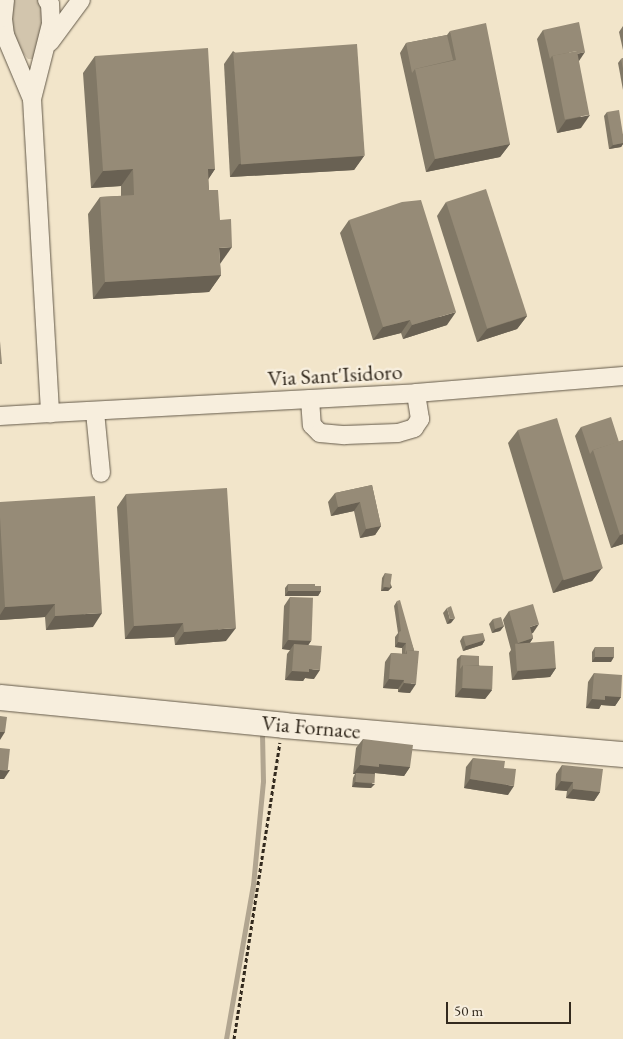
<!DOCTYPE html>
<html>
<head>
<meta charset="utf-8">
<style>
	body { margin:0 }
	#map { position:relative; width:623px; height:1039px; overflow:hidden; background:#f2e5ca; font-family:"EB Garamond",serif }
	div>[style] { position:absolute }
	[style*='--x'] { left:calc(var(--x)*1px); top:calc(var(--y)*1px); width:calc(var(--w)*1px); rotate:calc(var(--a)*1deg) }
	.green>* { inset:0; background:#d2c5ad }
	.stream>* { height:5px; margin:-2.5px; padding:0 2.5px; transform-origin:2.5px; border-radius:2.5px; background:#b1a590 }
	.path>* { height:3px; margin-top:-1.5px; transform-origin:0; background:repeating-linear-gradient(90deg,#332a1e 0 4px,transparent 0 6.5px) }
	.roads { filter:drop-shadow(0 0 1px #635949) drop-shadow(0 0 1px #635949) }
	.street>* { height:18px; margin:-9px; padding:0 9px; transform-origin:9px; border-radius:9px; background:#f7eedd }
	.secondary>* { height:25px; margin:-12.5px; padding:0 12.5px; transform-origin:12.5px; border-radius:12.5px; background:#f7eedd }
	.wall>* { inset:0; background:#817866 }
	.shaded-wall>* { inset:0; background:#696153 }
	.building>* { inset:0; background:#968b77; transform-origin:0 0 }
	span { translate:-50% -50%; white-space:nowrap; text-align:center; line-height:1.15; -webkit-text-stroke:5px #f7eedd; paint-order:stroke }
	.street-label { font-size:22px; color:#332a1e }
	.scale { position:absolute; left:446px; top:1002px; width:125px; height:22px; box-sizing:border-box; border:2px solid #332a1e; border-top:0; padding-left:6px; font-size:15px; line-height:18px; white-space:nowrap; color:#332a1e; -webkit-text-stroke:4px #f7eedd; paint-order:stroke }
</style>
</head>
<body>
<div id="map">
	<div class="green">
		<i style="clip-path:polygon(11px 0,40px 0,47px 22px,35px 59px,28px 59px,23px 53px,11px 27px)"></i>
	</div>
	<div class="stream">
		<i style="--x:226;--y:1039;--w:156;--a:-80.1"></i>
		<i style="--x:253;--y:885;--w:104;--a:-84.5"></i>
		<i style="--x:263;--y:781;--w:47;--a:-91.2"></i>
	</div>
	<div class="path">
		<i style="--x:234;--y:1039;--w:300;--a:-81.2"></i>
	</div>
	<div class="roads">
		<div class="street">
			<i style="--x:5;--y:0;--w:19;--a:96"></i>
			<i style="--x:3;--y:19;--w:16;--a:83"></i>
			<i style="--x:5;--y:35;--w:69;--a:67.1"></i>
			<i style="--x:47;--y:0;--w:5;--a:53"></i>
			<i style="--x:50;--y:4;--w:20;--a:87"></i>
			<i style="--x:51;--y:24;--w:77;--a:104.2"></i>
			<i style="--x:32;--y:99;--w:315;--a:86.7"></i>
			<i style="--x:50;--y:413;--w:367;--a:-3.1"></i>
			<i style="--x:416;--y:393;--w:208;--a:-4.7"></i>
			<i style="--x:50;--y:42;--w:52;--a:-53.6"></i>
			<i style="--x:310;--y:399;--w:26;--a:86"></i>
			<i style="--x:312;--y:425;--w:11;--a:45"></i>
			<i style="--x:320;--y:433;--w:25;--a:5"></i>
			<i style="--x:345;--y:435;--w:53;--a:-2.2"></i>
			<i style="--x:398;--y:433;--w:17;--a:-17"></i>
			<i style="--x:414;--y:428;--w:11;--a:-56"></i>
			<i style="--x:420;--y:419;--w:26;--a:-99"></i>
			<i style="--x:95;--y:412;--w:61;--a:84.4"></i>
			<i style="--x:0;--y:416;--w:50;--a:-3.4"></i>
		</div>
		<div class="secondary">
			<i style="--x:0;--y:697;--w:285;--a:5.6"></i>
			<i style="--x:284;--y:725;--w:340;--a:4.9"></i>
		</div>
	</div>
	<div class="wall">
		<i style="clip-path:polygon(623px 26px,623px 50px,619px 32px)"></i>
		<i style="clip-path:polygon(543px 30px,579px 61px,581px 128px,557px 133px,537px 39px)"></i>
		<i style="clip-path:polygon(450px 31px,510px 144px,500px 157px,426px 172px,400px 53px,406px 43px,447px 35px)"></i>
		<i style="clip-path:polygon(233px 51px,364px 156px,354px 170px,230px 177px,224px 64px)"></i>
		<i style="clip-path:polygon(95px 56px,215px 169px,208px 179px,209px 190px,220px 264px,221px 275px,209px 292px,93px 299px,88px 214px,100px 197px,121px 196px,121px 186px,91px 188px,83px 73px)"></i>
		<i style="clip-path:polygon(623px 58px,623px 90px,618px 63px,621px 59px)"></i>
		<i style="clip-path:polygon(607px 112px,623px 135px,623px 144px,621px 147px,609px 149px,604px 116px)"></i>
		<i style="clip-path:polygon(446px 202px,527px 316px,517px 329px,477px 342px,437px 216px)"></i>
		<i style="clip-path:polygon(349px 220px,447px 325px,403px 339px,401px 333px,373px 340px,340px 233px)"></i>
		<i style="clip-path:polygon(581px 427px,619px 442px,623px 440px,623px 544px,611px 548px,575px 436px)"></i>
		<i style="clip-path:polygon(518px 430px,602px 568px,592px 581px,553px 593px,508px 443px)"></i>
		<i style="clip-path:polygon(372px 485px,381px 526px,375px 535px,360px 538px,354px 511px,331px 516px,328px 502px,335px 493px)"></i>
		<i style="clip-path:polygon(126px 494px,226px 641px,175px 645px,174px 637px,125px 639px,117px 507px)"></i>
		<i style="clip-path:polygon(0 502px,93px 627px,46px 630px,45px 617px,0 620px)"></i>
		<i style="clip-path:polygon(385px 573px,392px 587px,388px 591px,381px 591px,382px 578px)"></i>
		<i style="clip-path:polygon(288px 584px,315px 586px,321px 591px,318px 596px,285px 596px,285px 588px)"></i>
		<i style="clip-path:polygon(290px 597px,311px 641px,308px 645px,314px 679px,305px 678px,303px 681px,285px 680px,287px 654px,290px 650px,282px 649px,284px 606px)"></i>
		<i style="clip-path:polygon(397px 601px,414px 650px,410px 693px,398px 692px,398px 689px,383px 688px,385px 662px,391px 653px,402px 654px,402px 648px,395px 647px,395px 637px,398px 633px,394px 606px)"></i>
		<i style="clip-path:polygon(447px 608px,451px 623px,447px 624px,443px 613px)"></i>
		<i style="clip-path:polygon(509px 611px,533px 633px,532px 633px,533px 638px,530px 643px,556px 668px,550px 677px,512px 680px,509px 653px,511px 650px,503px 620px)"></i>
		<i style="clip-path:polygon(493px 619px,504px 626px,500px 631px,492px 633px,489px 624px)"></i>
		<i style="clip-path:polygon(463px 636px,485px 640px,482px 645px,463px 651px,460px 641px)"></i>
		<i style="clip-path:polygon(595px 647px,611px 662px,592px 662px,592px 652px)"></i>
		<i style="clip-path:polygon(461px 655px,479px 665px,492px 690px,485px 699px,455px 697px,457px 659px)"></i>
		<i style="clip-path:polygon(594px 673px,621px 697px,615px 706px,601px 705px,599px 709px,586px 708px,588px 682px)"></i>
		<i style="clip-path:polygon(363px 739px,410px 767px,404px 776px,375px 773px,371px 788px,352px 787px,353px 778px,355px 774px,353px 774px,356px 748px)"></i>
		<i style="clip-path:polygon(473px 758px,504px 768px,508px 795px,464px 788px,466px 767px)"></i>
		<i style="clip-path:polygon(562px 765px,600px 792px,594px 801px,566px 798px,567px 791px,555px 790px,556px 774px)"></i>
	</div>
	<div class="shaded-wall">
		<i style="clip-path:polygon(585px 52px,579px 61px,553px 59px)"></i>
		<i style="clip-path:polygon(590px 115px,581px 128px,557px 133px,566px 120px)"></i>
		<i style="clip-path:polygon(623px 143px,623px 144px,621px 147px,609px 149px,613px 145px)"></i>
		<i style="clip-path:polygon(510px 144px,500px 157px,426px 172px,435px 159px)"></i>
		<i style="clip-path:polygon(364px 156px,354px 170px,230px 177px,239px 164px)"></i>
		<i style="clip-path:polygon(133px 169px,121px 186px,91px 188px,103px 171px)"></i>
		<i style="clip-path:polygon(208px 169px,215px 169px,204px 186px)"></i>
		<i style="clip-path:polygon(232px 247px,220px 264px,219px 248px)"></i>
		<i style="clip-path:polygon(221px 275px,209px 292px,93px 299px,105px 282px)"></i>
		<i style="clip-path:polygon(456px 312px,447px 325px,403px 339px,412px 325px)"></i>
		<i style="clip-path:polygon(527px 316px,517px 329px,477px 342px,487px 329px)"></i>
		<i style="clip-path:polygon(410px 320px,401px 333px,373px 340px,383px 327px)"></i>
		<i style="clip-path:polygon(360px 502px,354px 511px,331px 516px,338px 507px)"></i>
		<i style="clip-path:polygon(381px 526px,375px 535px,360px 538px,366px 529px)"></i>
		<i style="clip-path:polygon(623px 534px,623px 544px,611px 548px,620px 535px)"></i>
		<i style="clip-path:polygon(602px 568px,592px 581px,553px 593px,562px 580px)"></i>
		<i style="clip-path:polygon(385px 587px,392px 587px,388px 591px,381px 591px)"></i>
		<i style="clip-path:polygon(288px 591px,321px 591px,318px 596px,285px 596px)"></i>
		<i style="clip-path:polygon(55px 604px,45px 617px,0 620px,0 615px,5px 607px)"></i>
		<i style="clip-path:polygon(102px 613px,93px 627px,46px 630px,55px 616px)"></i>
		<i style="clip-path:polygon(455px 618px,451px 623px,447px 624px,450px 619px)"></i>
		<i style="clip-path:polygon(183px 623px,174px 637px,125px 639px,134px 626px)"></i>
		<i style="clip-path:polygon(539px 624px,533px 633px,524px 636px,530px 627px)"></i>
		<i style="clip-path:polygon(504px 626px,500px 631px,492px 633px,495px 629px)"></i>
		<i style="clip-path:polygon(236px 628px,226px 641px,175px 645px,184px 632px)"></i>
		<i style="clip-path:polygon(533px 638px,527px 647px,516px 646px,518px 643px)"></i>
		<i style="clip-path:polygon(288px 640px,311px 641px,305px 650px,294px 644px,290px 650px,282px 649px)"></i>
		<i style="clip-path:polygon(485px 640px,482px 645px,463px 651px,466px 646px)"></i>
		<i style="clip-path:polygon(398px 642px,406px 643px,402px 648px,395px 647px)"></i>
		<i style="clip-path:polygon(595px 657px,614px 657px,611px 662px,592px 662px)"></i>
		<i style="clip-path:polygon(556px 668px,550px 677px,512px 680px,518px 671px)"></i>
		<i style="clip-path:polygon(309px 669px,320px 670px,314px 679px,305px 678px,303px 681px,285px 680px,292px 671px)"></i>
		<i style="clip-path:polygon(389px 679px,404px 680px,398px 689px,383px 688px)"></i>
		<i style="clip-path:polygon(404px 683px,416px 684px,410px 693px,398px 692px)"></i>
		<i style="clip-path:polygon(462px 688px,492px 690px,485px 699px,455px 697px)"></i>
		<i style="clip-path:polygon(605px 696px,621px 697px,615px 706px,601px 705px,599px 709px,586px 708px,592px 699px)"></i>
		<i style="clip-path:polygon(0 732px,5px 732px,0 740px)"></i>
		<i style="clip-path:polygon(379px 764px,410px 767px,404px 776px,375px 773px,373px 776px,356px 773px,355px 774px,353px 774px,360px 765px)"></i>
		<i style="clip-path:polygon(0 770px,10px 770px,4px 779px,0 779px)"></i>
		<i style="clip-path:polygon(470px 779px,514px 786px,508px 795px,464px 788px)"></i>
		<i style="clip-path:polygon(561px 781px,573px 782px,567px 791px,555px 790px)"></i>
		<i style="clip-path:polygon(355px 782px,375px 784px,371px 788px,352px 787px)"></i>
		<i style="clip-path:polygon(573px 789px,600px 792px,594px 801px,566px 798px)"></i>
	</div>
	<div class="building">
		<i style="clip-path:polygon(579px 22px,585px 52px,577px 54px,577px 51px,552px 56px,550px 59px,543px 30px)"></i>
		<i style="clip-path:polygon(486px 23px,510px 144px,435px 159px,415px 69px,456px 60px,450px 31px)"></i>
		<i style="clip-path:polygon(447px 35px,453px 60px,415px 69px,412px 73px,406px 43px)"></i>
		<i style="left:357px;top:44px;width:112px;height:124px;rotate:86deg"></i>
		<i style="clip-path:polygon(208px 48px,215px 169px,208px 169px,209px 190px,218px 190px,220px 220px,231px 219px,232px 247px,219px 248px,221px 275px,105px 282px,100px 197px,134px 195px,133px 169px,103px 171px,95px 56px)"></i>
		<i style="left:577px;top:51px;width:65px;height:25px;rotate:79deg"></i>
		<i style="clip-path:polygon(623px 58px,623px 69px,621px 59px)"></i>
		<i style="clip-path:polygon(619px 110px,623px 135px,623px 143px,613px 145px,607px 112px)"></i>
		<i style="left:486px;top:189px;width:133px;height:42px;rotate:72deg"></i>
		<i style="clip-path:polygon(421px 200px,456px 312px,412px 325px,410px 320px,383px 327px,349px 220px,402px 202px)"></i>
		<i style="clip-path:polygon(0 341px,2px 364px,0 364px)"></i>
		<i style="clip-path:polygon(611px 417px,619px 442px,593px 450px,590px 454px,581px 427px)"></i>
		<i style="left:557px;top:418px;width:157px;height:41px;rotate:73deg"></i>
		<i style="clip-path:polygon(623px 440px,623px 534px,620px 535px,593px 450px)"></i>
		<i style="clip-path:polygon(372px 485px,381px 526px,366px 529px,360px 502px,338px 507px,335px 493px)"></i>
		<i style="clip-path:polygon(227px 488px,236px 628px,184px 632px,183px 623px,134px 626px,126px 494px)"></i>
		<i style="clip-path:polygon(95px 496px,102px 613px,55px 616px,55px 604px,5px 607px,0 517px,0 502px)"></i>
		<i style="left:385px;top:573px;width:7px;height:14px;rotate:8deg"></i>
		<i style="clip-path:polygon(288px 584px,315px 584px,315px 586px,321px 586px,321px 591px,288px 591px)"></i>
		<i style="left:290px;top:597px;width:23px;height:43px;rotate:2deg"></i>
		<i style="clip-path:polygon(400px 600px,414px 650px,407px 650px,405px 654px,406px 643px,398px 642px,399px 632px,401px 631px,397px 601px)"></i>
		<i style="clip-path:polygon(533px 604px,539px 624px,530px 627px,533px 638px,518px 643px,509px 611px)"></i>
		<i style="clip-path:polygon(451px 606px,455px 618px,450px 619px,447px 608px)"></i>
		<i style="clip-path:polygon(501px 617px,504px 626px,495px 629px,493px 619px)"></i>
		<i style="clip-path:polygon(483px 633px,485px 640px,466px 646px,463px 636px)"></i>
		<i style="left:554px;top:641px;width:27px;height:39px;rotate:86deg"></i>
		<i style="clip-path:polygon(294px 644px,322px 646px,320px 670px,309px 669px,309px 672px,292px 671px)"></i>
		<i style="left:595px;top:647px;width:19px;height:10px"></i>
		<i style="clip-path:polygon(407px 650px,419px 651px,416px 684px,404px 683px,404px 680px,389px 679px,391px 653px,407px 654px)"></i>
		<i style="clip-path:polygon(461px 655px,479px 656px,479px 665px,463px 665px,460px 669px)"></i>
		<i style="left:463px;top:665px;width:30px;height:23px;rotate:2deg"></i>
		<i style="clip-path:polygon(594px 673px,622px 675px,621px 697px,605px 696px,605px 700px,592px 699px)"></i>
		<i style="clip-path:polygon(0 716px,7px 717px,5px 732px,0 732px)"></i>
		<i style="clip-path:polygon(363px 739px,413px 745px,410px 767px,379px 764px,379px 767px,360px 765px)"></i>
		<i style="left:0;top:748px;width:10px;height:22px;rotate:6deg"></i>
		<i style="clip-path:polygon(473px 758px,505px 761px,504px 768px,516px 769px,514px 786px,470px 779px)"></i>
		<i style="clip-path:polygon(562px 765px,603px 769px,600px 792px,573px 789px,573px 782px,561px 781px)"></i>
		<i style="left:356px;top:773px;width:19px;height:9px;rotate:3deg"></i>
	</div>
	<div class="street-label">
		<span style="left:335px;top:375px;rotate:-3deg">Via Sant'Isidoro</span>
		<span style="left:311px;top:727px;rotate:5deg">Via Fornace</span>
	</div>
	<div class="scale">50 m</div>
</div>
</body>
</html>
